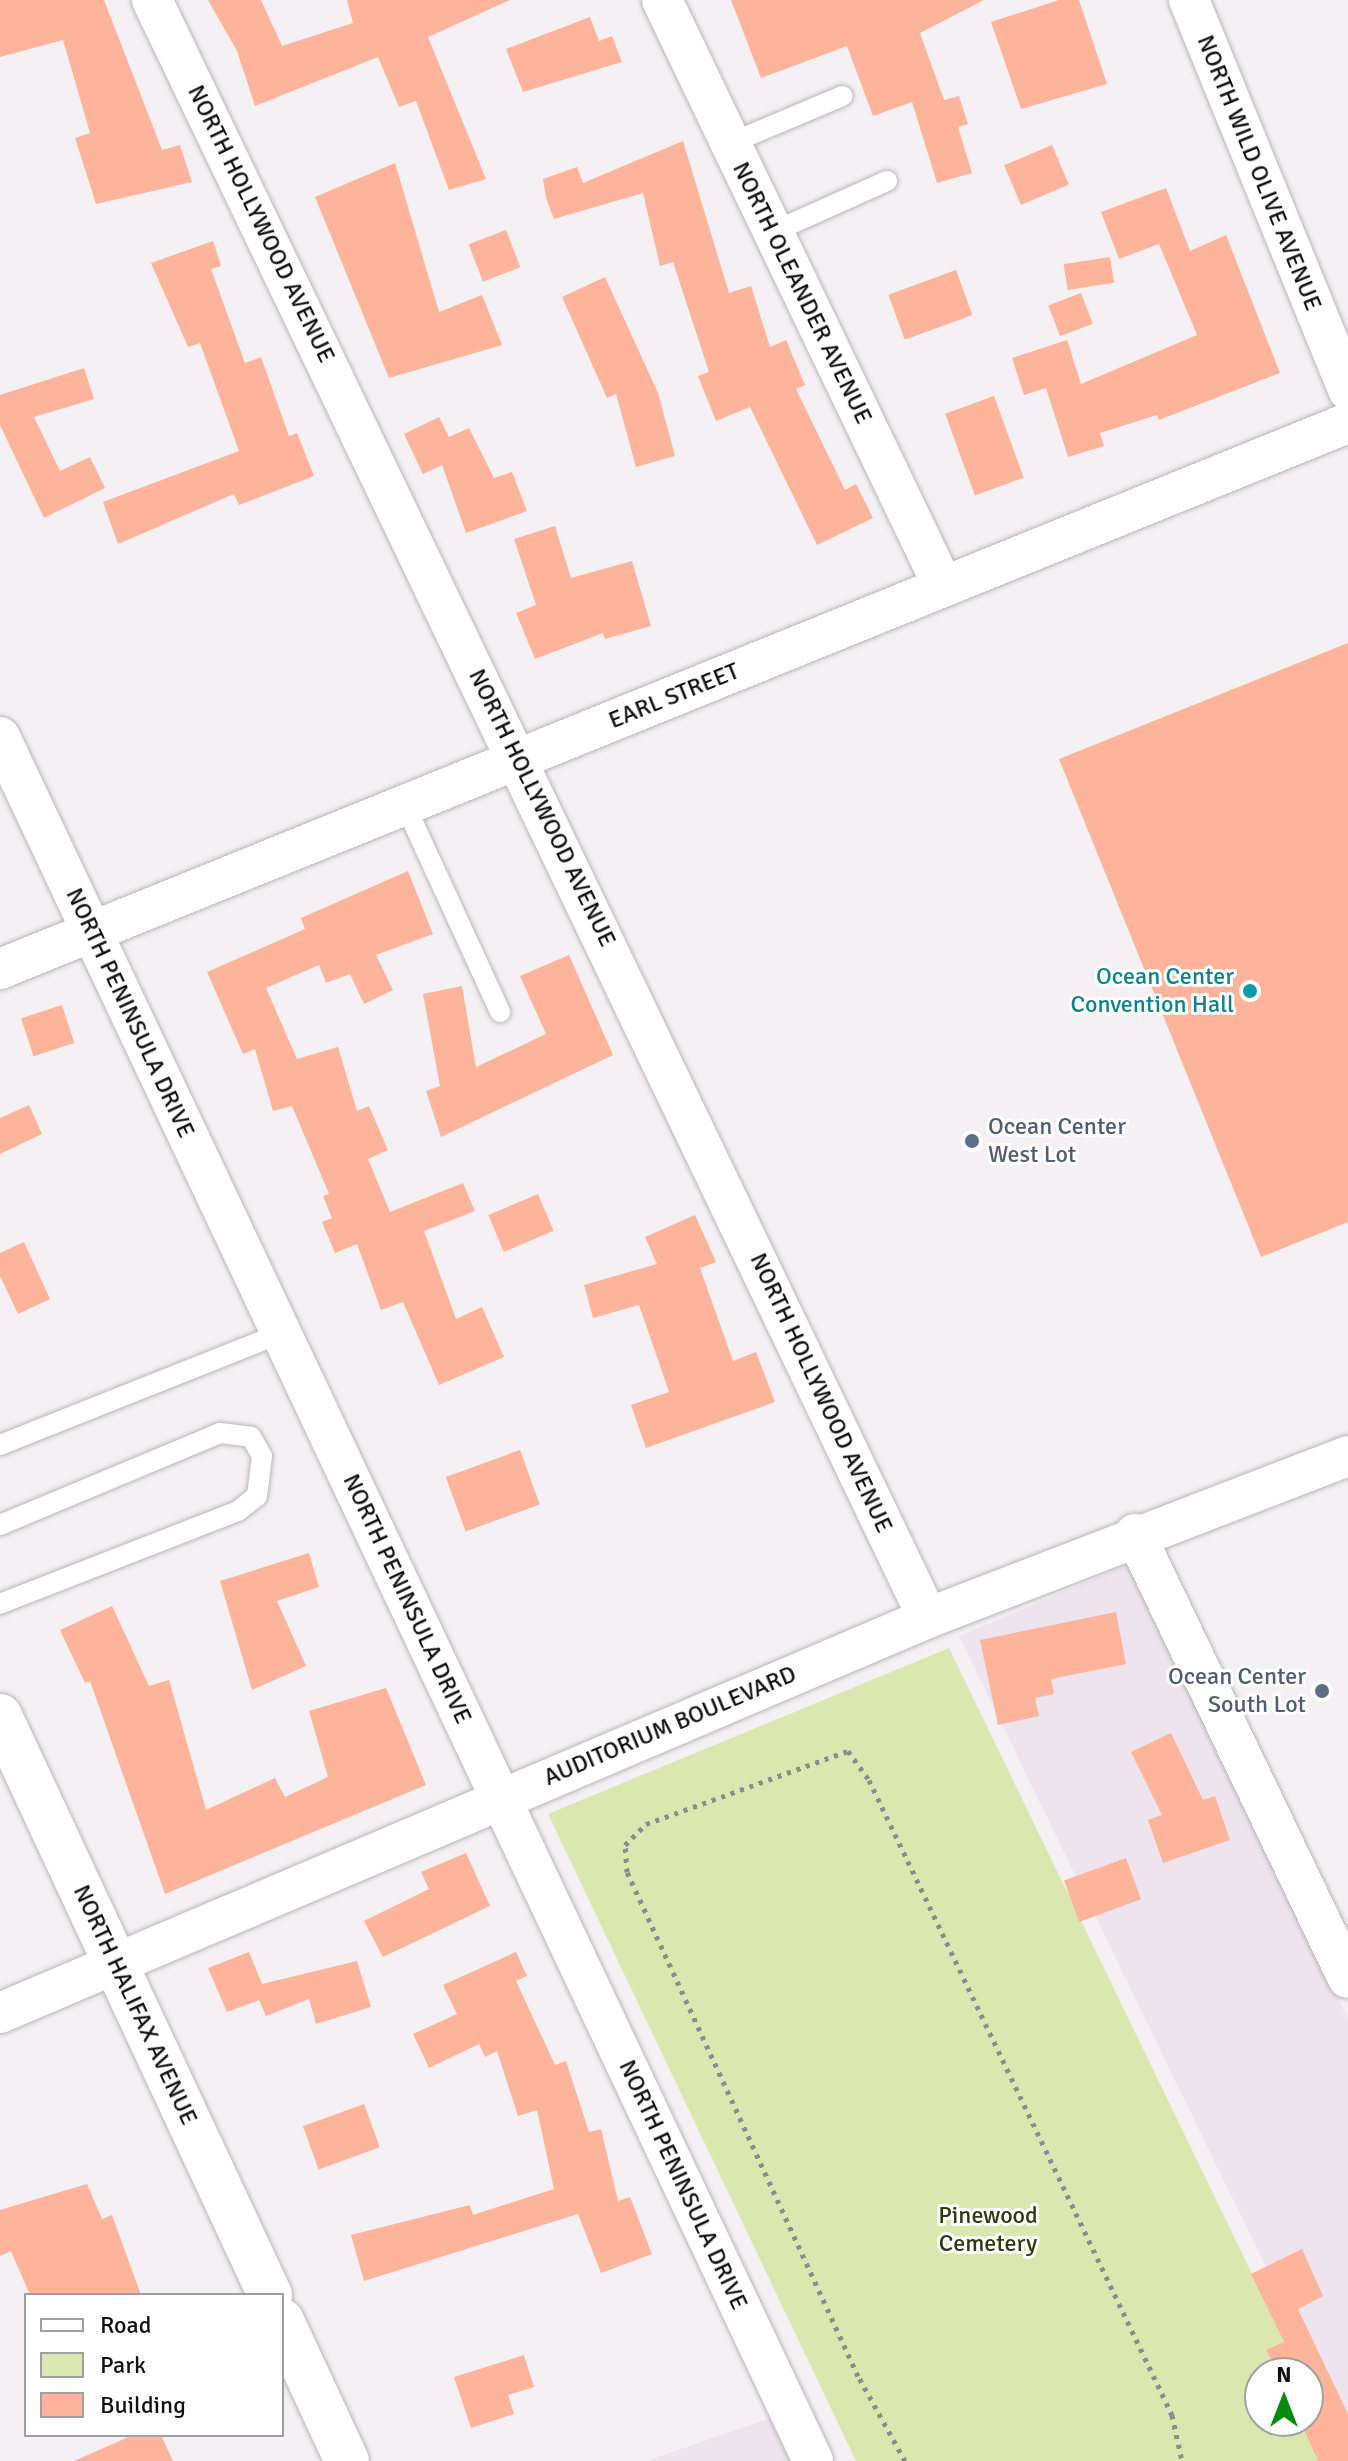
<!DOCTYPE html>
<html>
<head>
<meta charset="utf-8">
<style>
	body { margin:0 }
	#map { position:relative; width:1348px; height:2461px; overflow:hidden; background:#f4f0f3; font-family:Signika,sans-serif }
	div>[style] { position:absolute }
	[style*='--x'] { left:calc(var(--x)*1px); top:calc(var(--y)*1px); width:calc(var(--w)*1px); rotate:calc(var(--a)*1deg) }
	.built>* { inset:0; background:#ede4ed }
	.green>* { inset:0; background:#dae8b0 }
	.building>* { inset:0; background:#feb49a; transform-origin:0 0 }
	.path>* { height:5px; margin-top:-2.5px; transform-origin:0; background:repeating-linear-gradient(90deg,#8e8b8d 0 4px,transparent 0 10px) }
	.roads { filter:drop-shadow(0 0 2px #b9b6b9) drop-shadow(0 0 2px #b9b6b9) }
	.lane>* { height:20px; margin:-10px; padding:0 10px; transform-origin:10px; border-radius:10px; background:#fff }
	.street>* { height:40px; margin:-20px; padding:0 20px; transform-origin:20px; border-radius:20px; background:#fff }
	.secondary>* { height:44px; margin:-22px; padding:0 22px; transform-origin:22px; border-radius:22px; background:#fff }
	.dots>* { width:22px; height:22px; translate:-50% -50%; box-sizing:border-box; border:4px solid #fff; border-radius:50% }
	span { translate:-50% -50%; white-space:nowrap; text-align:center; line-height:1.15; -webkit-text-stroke:6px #fff; paint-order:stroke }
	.street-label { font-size:24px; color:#121112 }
	.culture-label { font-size:24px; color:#0d838f }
	.right { translate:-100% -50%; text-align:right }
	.service-label { font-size:24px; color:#4e5e75 }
	.left { translate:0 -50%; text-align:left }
	.park-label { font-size:24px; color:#313812 }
	.legend { position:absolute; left:24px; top:2293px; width:260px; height:144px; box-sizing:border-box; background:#fff; border:2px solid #a0a0a0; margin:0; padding:10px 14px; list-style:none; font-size:24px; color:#121112 }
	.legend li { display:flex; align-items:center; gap:16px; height:40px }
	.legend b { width:40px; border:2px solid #a0a0a0 }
	.north { position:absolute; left:1244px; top:2357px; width:80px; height:80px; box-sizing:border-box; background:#fff; border:2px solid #a0a0a0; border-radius:50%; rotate:0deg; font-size:22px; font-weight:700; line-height:32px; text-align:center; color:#121112 }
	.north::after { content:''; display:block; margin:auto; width:28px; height:36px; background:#048911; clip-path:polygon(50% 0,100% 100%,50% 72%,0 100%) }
</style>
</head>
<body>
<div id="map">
	<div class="built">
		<i style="clip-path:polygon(1130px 1564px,1348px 2019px,1348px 2461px,1298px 2333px,959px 1636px)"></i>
		<i style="clip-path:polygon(771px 2418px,791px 2461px,646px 2461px)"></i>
	</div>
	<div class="green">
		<i style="clip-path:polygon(949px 1648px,1285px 2342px,1266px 2351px,1277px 2373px,1260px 2373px,1260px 2421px,1300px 2421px,1318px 2461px,856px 2461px,548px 1814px)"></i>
	</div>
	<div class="building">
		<i style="clip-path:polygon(0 0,104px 0,162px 150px,180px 145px,192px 182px,96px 204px,75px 138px,90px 133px,63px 40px,0 57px)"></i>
		<i style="clip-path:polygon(208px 0,261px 0,282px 46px,353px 23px,347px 0,510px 0,428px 37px,486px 179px,449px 190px,416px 101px,399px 107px,378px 57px,255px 106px,237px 51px)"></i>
		<i style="clip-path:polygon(731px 0,984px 0,920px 33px,944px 100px,959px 96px,968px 124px,958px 127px,972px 173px,937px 183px,912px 102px,873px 116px,847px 46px,761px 78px)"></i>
		<i style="clip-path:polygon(1059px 0,1079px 0,1107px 84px,1021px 109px,991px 22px)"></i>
		<i style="clip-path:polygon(590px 17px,599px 41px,612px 36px,622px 62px,523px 92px,506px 49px)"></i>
		<i style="clip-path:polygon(683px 141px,729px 293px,751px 286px,770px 347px,786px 340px,805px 385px,796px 389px,845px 490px,856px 484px,873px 518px,817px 545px,750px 407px,716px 421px,698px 376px,709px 372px,673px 262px,660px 266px,643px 193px,554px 219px,546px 198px,543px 179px,577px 167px,583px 183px)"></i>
		<i style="left:1052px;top:145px;width:43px;height:52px;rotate:67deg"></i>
		<i style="clip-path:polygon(395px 163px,439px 312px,482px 295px,502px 345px,389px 378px,315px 197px)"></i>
		<i style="clip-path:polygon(1166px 188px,1190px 251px,1226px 235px,1280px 373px,1159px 420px,1157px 415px,1100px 433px,1104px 446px,1068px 457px,1046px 388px,1024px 395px,1012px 358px,1067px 340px,1081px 384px,1197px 335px,1159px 244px,1119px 259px,1101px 212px)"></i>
		<i style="left:506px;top:230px;width:40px;height:40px;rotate:69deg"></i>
		<i style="clip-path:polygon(213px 241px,221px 266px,211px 269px,245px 363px,261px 357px,289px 436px,297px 433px,314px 476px,239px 505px,234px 494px,118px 544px,103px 502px,239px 451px,200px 343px,188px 347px,151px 263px)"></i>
		<i style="left:1110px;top:257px;width:26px;height:47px;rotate:81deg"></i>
		<i style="left:956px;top:270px;width:48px;height:72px;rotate:70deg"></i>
		<i style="clip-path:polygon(605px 277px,658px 393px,675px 456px,636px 467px,616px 394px,607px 398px,562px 297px)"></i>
		<i style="left:1081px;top:293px;width:33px;height:35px;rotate:69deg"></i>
		<i style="clip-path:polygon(84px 368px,94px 399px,34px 417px,60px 471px,90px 457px,105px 488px,44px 518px,0 425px,0 395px)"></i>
		<i style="left:994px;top:396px;width:87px;height:52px;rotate:70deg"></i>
		<i style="clip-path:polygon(439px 417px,449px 437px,469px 428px,494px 478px,512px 472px,527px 511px,466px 533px,442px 465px,423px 474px,404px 434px)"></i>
		<i style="clip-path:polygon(555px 526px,571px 578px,632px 561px,651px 626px,605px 639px,603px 633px,535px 659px,516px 613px,536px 605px,514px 539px)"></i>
		<i style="clip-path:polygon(1348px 643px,1348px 1222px,1261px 1257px,1059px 759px)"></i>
		<i style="clip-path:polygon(408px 871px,433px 934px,376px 955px,393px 990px,364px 1004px,350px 974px,326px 983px,319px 965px,266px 988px,297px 1059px,338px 1047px,357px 1111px,369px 1106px,388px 1150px,368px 1159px,390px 1212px,463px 1183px,475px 1211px,424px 1231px,456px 1319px,482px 1307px,504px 1357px,439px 1385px,403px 1302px,381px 1310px,357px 1244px,335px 1253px,322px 1222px,332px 1218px,323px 1196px,329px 1194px,292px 1106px,273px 1111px,255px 1049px,243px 1054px,207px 972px,305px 929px,301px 918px)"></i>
		<i style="clip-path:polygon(569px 955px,613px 1055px,441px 1137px,426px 1091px,440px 1086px,423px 994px,462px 986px,476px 1067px,546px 1034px,520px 976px)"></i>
		<i style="left:62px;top:1005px;width:40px;height:43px;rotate:72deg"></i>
		<i style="clip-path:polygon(29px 1105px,42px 1134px,0 1154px,0 1118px)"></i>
		<i style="left:538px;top:1194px;width:40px;height:54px;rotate:67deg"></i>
		<i style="clip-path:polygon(695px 1215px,716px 1262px,700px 1268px,733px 1361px,756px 1352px,775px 1402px,646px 1448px,631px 1405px,669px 1392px,639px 1305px,593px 1318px,584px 1285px,657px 1264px,645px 1237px)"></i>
		<i style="clip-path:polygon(24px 1242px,50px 1299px,18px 1314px,0 1276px,0 1253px)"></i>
		<i style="left:520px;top:1450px;width:58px;height:79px;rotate:70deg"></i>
		<i style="clip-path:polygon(309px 1553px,319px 1587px,277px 1601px,306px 1666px,252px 1690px,220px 1581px)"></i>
		<i style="clip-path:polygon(112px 1606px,149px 1686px,169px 1680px,206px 1810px,275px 1778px,285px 1797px,328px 1777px,309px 1711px,386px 1688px,426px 1785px,165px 1894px,90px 1681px,85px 1683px,60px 1630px)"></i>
		<i style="clip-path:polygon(1116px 1612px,1126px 1664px,1051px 1679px,1054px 1694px,1035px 1698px,1039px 1716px,998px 1725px,980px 1640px)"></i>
		<i style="clip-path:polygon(1171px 1733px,1203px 1800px,1215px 1796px,1230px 1840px,1163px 1863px,1148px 1820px,1162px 1815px,1131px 1752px)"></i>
		<i style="clip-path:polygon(466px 1853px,490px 1906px,383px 1957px,364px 1921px,429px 1889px,421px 1872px)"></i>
		<i style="left:1126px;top:1858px;width:44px;height:66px;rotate:70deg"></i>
		<i style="clip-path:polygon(249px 1952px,262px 1984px,357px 1961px,371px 2007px,316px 2024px,309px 1999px,266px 2016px,259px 2000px,227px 2012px,208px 1968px)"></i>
		<i style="clip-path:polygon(516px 1952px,527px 1976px,516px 1981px,555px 2065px,566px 2061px,589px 2132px,601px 2129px,618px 2201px,630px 2197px,652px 2254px,601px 2273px,578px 2214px,364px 2281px,351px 2235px,470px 2205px,473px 2215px,554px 2189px,537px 2110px,518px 2116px,497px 2051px,485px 2057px,479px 2044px,429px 2068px,413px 2034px,457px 2014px,443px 1985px)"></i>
		<i style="left:364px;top:2104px;width:46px;height:65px;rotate:70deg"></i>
		<i style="clip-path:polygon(87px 2184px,102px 2219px,112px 2215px,141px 2295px,30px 2295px,11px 2251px,0 2256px,0 2210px)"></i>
		<i style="clip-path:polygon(1302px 2249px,1323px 2296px,1298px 2309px,1348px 2414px,1348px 2461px,1318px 2461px,1300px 2421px,1308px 2421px,1308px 2373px,1277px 2373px,1266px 2350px,1284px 2342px,1251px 2274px)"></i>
		<i style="clip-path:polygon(524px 2355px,534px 2387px,508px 2395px,514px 2414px,471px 2428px,454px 2377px)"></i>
		<i style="clip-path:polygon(133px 2435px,161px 2435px,173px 2461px,74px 2461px)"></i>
	</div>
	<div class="path">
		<i style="--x:905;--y:2461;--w:97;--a:-118.9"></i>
		<i style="--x:858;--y:2376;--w:554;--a:-114.62"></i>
		<i style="--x:627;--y:1872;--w:27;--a:-94"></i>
		<i style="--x:625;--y:1845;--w:30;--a:-45"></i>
		<i style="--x:646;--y:1824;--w:215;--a:-19.9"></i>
		<i style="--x:848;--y:1751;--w:36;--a:54"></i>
		<i style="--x:869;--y:1780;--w:704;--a:64.49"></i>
		<i style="--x:1172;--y:2415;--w:47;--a:77.7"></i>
	</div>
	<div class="roads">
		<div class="lane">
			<i style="--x:731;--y:143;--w:121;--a:-22.9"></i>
			<i style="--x:773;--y:232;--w:125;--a:-24.1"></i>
			<i style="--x:405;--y:805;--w:228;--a:65.3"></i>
			<i style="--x:0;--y:1445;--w:303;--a:-21.7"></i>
			<i style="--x:0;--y:1525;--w:238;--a:-22.7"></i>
			<i style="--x:220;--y:1433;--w:31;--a:7"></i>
			<i style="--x:251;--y:1437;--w:22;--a:60"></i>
			<i style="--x:262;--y:1456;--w:40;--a:97.1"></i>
			<i style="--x:257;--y:1496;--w:24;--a:142"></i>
			<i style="--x:238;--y:1511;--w:256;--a:158.7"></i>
		</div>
		<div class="street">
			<i style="--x:152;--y:0;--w:1794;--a:64.38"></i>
			<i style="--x:662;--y:0;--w:650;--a:64.38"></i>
			<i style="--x:1189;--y:0;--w:421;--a:67.8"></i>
			<i style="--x:0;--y:737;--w:1906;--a:64.75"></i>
			<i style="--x:0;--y:969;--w:1454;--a:-22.05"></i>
			<i style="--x:1135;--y:1534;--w:492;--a:64.4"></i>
			<i style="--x:0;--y:2013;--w:1009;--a:-23.06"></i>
			<i style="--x:928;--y:1618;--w:450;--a:-21.1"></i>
		</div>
		<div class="secondary">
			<i style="--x:0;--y:1716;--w:639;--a:65"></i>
			<i style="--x:282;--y:2321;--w:154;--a:65.1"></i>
		</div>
	</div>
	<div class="dots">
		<i style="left:1250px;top:991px;background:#0f9aa8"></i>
		<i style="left:972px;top:1141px;background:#5c6f8a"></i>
		<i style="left:1322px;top:1691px;background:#5c6f8a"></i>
	</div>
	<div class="street-label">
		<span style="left:1259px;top:173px;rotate:68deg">NORTH WILD OLIVE AVENUE</span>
		<span style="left:261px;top:224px;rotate:64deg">NORTH HOLLYWOOD AVENUE</span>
		<span style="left:802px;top:293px;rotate:64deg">NORTH OLEANDER AVENUE</span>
		<span style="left:674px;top:696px;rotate:-22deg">EARL STREET</span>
		<span style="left:542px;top:808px;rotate:64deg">NORTH HOLLYWOOD AVENUE</span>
		<span style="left:130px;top:1013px;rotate:65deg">NORTH PENINSULA DRIVE</span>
		<span style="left:821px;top:1393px;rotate:65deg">NORTH HOLLYWOOD AVENUE</span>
		<span style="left:407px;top:1599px;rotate:65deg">NORTH PENINSULA DRIVE</span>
		<span style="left:670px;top:1726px;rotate:-23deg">AUDITORIUM BOULEVARD</span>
		<span style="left:135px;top:2005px;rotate:65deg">NORTH HALIFAX AVENUE</span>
		<span style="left:683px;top:2185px;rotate:65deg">NORTH PENINSULA DRIVE</span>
	</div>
	<div class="culture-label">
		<span class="right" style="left:1234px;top:991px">Ocean Center<br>Convention Hall</span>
	</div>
	<div class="service-label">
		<span class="left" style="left:988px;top:1141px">Ocean Center<br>West Lot</span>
		<span class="right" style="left:1306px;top:1691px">Ocean Center<br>South Lot</span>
	</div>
	<div class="park-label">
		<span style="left:988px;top:2230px">Pinewood<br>Cemetery</span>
	</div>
	<ul class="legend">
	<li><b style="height:10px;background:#fff"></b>Road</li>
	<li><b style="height:22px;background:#dae8b0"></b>Park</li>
	<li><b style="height:22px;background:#feb49a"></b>Building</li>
	</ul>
	<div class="north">N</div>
</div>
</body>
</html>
